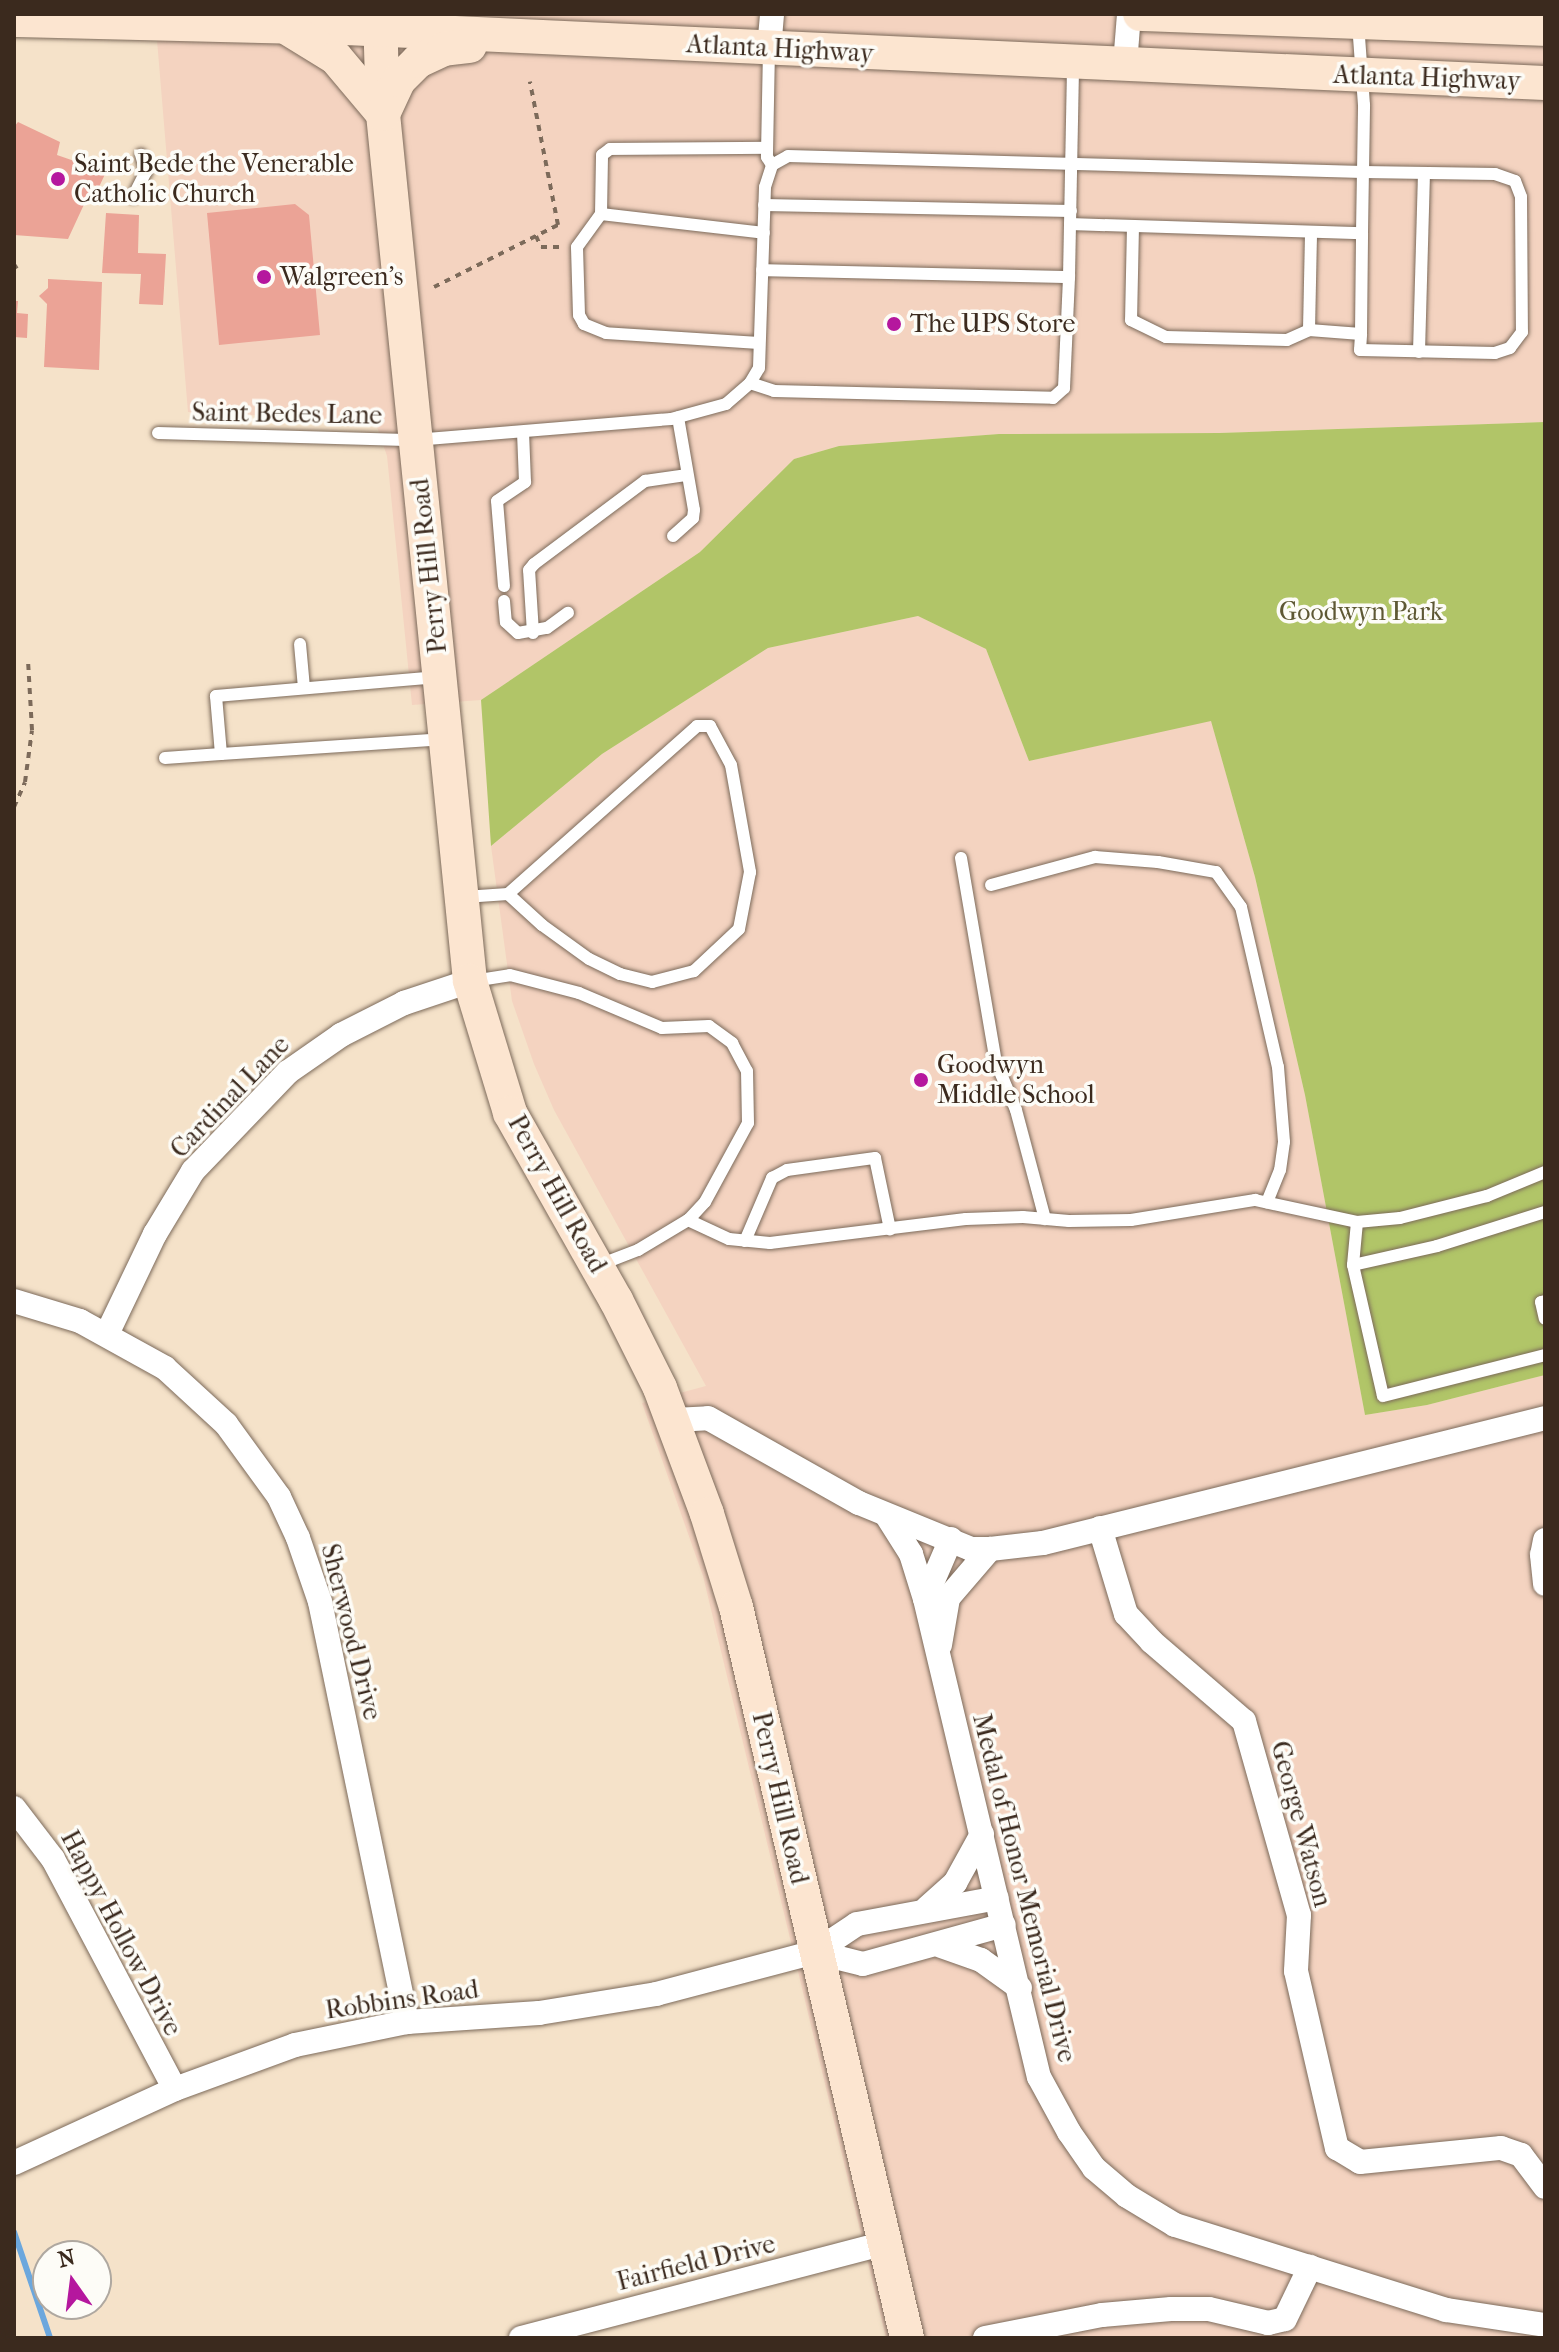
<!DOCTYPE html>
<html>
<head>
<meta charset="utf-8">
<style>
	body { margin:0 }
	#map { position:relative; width:1559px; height:2352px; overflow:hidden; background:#f5e2c9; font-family:"IM FELL French Canon",serif }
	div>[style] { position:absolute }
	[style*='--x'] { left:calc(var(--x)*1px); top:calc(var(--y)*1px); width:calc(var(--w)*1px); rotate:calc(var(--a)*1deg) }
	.built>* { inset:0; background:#f4d3c0 }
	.green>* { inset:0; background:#b1c568 }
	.stream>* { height:6px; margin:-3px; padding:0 3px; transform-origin:3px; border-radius:3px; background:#6ca7dd }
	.building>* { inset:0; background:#eba396 }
	.path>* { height:4px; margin-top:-2px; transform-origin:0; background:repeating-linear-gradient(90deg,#7c6a5a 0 6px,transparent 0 12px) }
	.roads { filter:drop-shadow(0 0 2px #7c6a5a) drop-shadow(0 0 2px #7c6a5a) }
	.lane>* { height:12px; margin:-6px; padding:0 6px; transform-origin:6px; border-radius:6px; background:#fff }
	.street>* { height:24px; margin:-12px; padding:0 12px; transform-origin:12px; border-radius:12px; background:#fff }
	.secondary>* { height:34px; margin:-17px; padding:0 17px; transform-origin:17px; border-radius:17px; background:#fce5d0 }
	.dots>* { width:22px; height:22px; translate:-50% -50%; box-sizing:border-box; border:4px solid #fdfcf7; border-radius:50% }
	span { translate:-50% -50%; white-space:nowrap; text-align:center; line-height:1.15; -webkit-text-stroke:7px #fdfcf7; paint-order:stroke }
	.street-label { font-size:26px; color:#3b2a1e }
	.poi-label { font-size:26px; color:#3b2a1e }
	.left { translate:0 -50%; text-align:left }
	.park-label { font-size:26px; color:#5e5834 }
	.frame { position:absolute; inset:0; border:16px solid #3b2a1e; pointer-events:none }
	.north { position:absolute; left:32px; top:2240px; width:80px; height:80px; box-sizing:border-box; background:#fdfcf7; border:2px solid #afa8a0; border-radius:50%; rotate:346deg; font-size:22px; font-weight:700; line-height:32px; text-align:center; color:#3b2a1e }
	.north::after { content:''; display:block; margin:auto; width:28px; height:36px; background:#b5179e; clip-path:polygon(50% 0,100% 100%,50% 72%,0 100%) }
</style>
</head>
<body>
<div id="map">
	<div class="built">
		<i style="clip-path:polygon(14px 14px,1545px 14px,1545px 422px,1219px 433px,999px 434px,839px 446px,794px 459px,700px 552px,481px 700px,412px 705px,387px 456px,375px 421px,188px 412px,157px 40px)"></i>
		<i style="clip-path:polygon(918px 616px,986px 649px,1029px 761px,1211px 720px,1255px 877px,1305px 1095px,1365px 1415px,1427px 1405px,1545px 1375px,1545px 2338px,886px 2338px,703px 1576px,642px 1403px,706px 1386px,554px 1110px,534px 1064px,512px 1001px,491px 846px,602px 754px,768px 648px)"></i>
	</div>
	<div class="green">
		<i style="clip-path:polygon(1545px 422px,1545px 1375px,1427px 1405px,1365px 1415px,1305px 1095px,1255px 877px,1211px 721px,1029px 761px,986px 649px,918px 616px,768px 648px,602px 754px,491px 846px,481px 700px,700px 552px,794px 459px,839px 446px,999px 434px,1219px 433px)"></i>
	</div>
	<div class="stream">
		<i style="--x:14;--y:2232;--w:112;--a:71.2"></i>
	</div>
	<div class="building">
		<i style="clip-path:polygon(18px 122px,60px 142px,57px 155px,106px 172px,99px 187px,93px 185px,68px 239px,14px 235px,14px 127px)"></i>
		<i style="clip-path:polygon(295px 204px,309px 215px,320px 335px,219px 345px,207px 213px)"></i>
		<i style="clip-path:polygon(106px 213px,139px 215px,138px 253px,166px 254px,163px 305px,139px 304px,141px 274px,102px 273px)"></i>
		<i style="clip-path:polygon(48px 279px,102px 282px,99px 370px,44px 367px,47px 304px,39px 296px,48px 288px)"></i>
		<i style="clip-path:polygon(14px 301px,18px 301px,17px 313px,28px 314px,27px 338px,14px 337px)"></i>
	</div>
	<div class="path">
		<i style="--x:536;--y:236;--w:12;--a:66"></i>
		<i style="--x:541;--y:247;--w:22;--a:0"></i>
		<i style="--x:14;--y:268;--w:4;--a:-34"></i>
		<i style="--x:434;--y:287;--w:139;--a:-26.6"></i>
		<i style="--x:558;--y:225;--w:146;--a:-101.1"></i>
		<i style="--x:14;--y:807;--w:27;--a:-66"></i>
		<i style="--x:25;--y:782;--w:52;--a:-82.3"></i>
		<i style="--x:32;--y:730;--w:69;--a:-93.3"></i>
	</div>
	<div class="roads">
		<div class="lane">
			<i style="--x:769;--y:49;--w:108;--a:91.1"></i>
			<i style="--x:767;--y:157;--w:9;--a:58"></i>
			<i style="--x:133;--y:197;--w:28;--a:-63"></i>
			<i style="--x:146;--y:172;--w:18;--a:-106"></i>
			<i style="--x:764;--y:205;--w:307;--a:1.1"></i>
			<i style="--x:601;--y:214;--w:164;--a:6.6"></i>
			<i style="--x:1070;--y:224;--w:292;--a:1.8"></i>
			<i style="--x:1133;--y:226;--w:94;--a:91.2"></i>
			<i style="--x:1131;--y:320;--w:39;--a:26"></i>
			<i style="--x:1166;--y:337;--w:121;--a:1.4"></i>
			<i style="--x:1287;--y:340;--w:24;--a:-24"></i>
			<i style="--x:1309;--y:330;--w:52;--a:4.4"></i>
			<i style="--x:1069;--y:277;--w:212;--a:-88.9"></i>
			<i style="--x:1309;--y:330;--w:98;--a:-88.8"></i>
			<i style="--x:759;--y:343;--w:153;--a:-176.3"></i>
			<i style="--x:606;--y:333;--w:24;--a:-158"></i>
			<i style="--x:584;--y:324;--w:10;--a:-119"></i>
			<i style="--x:579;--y:315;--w:68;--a:-91.7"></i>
			<i style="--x:577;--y:247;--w:41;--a:-54"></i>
			<i style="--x:601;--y:214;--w:59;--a:-89"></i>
			<i style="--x:602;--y:155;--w:10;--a:-37"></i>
			<i style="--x:610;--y:149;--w:157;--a:-0.4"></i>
			<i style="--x:1419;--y:352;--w:179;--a:-88.4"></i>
			<i style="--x:750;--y:383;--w:25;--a:18"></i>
			<i style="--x:774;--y:391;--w:279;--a:1.4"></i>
			<i style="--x:1053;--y:398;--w:15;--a:-42"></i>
			<i style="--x:1064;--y:388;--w:111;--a:-87.4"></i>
			<i style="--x:1069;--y:277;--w:307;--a:-178.7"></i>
			<i style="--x:158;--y:433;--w:257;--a:1.6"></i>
			<i style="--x:415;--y:440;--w:257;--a:-4.7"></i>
			<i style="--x:671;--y:419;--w:57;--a:-15.3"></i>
			<i style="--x:726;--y:404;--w:32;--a:-41"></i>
			<i style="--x:750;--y:383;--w:17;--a:-59"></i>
			<i style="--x:759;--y:368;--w:181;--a:-88.1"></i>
			<i style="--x:765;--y:187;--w:23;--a:-72"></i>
			<i style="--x:772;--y:165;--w:18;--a:-29"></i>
			<i style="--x:788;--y:156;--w:575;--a:1.59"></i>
			<i style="--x:1363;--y:172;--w:132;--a:0.9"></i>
			<i style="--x:1495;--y:174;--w:21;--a:19"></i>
			<i style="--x:1515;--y:181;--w:17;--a:69"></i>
			<i style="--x:1521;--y:197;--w:135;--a:89.6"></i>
			<i style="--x:1522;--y:332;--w:20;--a:127"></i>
			<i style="--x:1510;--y:348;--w:16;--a:162"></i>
			<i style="--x:1495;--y:353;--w:135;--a:-178.7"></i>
			<i style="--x:1360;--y:350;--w:16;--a:-86"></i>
			<i style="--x:1361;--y:334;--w:101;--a:-89.4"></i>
			<i style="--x:1362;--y:233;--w:61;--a:-89.1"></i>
			<i style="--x:1363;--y:172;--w:67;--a:-89.1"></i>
			<i style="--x:1364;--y:105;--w:81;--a:-94.2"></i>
			<i style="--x:673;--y:536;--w:27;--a:-42"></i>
			<i style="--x:693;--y:518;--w:8;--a:-83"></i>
			<i style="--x:694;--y:510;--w:94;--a:-99.8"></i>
			<i style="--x:504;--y:586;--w:85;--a:-94.7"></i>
			<i style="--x:497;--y:501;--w:34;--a:-34"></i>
			<i style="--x:525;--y:482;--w:50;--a:-92.3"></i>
			<i style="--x:504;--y:601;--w:21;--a:85"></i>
			<i style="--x:506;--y:622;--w:16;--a:43"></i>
			<i style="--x:518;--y:633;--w:29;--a:-10"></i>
			<i style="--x:547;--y:628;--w:26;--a:-36"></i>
			<i style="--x:533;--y:633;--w:63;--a:-93.6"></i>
			<i style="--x:529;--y:570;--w:8;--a:-50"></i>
			<i style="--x:534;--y:564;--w:139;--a:-36.8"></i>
			<i style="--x:645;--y:481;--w:41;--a:-8.3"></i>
			<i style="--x:300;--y:644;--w:44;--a:84.8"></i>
			<i style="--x:438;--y:677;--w:223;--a:175.1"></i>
			<i style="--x:216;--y:696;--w:58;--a:85.1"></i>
			<i style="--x:221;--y:754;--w:225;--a:-3.8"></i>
			<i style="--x:165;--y:758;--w:56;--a:-4.1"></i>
			<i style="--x:961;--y:858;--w:207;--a:80.3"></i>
			<i style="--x:996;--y:1062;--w:52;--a:67.4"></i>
			<i style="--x:1016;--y:1110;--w:113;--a:75.1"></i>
			<i style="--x:991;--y:885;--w:108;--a:-15.1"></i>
			<i style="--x:1095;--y:857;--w:63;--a:4.5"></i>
			<i style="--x:1158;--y:862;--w:59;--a:9.8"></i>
			<i style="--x:1216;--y:872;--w:43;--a:54.5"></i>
			<i style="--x:1241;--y:907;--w:164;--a:77"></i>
			<i style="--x:1278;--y:1067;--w:75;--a:85.4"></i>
			<i style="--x:1284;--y:1142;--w:28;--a:98"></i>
			<i style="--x:1280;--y:1170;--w:35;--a:112"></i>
			<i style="--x:464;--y:897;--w:44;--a:-3.9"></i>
			<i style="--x:508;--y:894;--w:253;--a:-41.6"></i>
			<i style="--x:697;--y:726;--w:13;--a:0"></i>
			<i style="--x:710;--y:726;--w:44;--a:61.7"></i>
			<i style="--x:731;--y:765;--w:109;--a:79.9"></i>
			<i style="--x:750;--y:872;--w:58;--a:100.9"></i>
			<i style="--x:739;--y:929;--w:62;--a:137"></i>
			<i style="--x:694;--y:971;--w:43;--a:165.3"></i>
			<i style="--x:652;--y:982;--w:33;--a:-166"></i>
			<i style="--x:620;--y:974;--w:34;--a:-154"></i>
			<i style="--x:589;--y:959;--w:58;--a:-144.1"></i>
			<i style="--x:542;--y:925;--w:46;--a:-137.6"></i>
			<i style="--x:473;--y:981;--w:37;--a:-9"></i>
			<i style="--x:510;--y:975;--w:71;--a:14.6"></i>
			<i style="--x:579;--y:993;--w:90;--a:22.9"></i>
			<i style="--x:662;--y:1028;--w:47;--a:-2.4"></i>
			<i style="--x:709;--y:1026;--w:29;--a:36"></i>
			<i style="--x:732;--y:1043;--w:32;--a:62"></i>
			<i style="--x:747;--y:1071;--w:52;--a:88.9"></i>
			<i style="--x:748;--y:1123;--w:90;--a:118.6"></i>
			<i style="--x:705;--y:1202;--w:25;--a:133"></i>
			<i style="--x:688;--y:1220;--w:58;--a:149"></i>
			<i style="--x:638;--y:1250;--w:42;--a:159"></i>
			<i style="--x:688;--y:1220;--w:45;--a:24.9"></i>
			<i style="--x:729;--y:1239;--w:41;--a:5.6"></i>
			<i style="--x:770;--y:1243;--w:197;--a:-7"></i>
			<i style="--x:966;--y:1219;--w:57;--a:-2"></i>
			<i style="--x:1023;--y:1217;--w:46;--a:5"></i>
			<i style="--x:1069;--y:1221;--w:62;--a:-0.9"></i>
			<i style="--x:1131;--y:1220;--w:126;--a:-9.2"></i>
			<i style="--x:1255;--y:1200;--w:104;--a:12.2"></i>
			<i style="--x:1357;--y:1222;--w:43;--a:-5.3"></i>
			<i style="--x:1400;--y:1218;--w:90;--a:-14.2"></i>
			<i style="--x:1487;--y:1196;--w:63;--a:-22.5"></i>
			<i style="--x:1357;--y:1222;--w:43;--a:95.3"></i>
			<i style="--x:1353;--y:1265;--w:134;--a:77.1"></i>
			<i style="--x:1383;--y:1396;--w:167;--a:-14.2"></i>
			<i style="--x:745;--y:1241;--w:69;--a:-66.8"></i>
			<i style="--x:772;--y:1178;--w:17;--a:-28"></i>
			<i style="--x:787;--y:1170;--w:89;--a:-7.8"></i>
			<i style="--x:875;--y:1158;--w:73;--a:78.1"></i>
			<i style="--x:1353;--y:1265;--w:86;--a:-12.7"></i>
			<i style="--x:1437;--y:1246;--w:113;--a:-17.5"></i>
			<i style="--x:1545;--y:1301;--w:4;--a:166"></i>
			<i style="--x:1541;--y:1302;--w:17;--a:77"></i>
		</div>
		<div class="street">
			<i style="--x:769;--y:49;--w:35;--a:-85"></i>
			<i style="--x:1125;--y:64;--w:50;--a:-85.4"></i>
			<i style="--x:14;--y:1301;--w:69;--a:16.9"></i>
			<i style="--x:80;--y:1321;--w:97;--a:28.9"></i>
			<i style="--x:165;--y:1368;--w:83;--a:42.6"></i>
			<i style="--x:226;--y:1424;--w:90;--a:54"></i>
			<i style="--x:279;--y:1497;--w:45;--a:65.1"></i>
			<i style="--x:298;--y:1538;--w:68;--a:71"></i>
			<i style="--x:320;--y:1602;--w:429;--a:78.3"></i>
			<i style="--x:107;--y:1334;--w:111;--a:-64.4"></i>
			<i style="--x:155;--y:1234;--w:74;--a:-58.9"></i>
			<i style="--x:193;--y:1171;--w:137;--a:-46.2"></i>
			<i style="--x:288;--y:1072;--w:65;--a:-34.9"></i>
			<i style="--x:341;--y:1035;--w:71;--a:-26.9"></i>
			<i style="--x:404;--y:1003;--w:70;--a:-18.4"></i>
			<i style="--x:674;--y:1420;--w:34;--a:-3"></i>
			<i style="--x:708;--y:1418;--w:173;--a:29.4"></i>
			<i style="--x:859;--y:1503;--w:121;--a:22.3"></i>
			<i style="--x:971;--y:1549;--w:19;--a:0"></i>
			<i style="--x:990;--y:1549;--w:53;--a:-6.5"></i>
			<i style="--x:1043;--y:1543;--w:517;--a:-13.98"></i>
			<i style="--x:887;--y:1516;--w:45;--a:57.7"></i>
			<i style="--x:911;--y:1554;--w:47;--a:72.7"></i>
			<i style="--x:1100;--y:1528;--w:90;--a:73.2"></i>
			<i style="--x:1126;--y:1614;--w:38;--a:47"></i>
			<i style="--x:1152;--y:1642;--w:121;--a:40.7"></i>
			<i style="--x:1244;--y:1721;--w:202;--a:74.2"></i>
			<i style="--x:1299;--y:1915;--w:56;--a:93.1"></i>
			<i style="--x:1296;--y:1971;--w:182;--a:77"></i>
			<i style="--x:1337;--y:2148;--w:27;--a:31"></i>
			<i style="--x:1360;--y:2162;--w:142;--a:-5.7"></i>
			<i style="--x:1501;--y:2148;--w:21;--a:19"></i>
			<i style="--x:1521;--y:2155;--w:40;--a:53"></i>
			<i style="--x:951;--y:1539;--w:65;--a:113.4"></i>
			<i style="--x:925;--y:1599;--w:491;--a:76.6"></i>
			<i style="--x:1039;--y:2077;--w:63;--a:61.4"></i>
			<i style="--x:1069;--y:2132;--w:44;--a:55.2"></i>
			<i style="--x:1094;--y:2168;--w:43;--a:40.3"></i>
			<i style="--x:1127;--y:2196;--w:56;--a:31.1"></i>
			<i style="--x:1175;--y:2225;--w:284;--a:17.4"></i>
			<i style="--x:1446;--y:2310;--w:100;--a:8.6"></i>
			<i style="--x:1545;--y:1540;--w:15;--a:101"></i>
			<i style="--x:1542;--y:1555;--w:29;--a:84"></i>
			<i style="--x:940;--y:1645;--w:48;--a:-80.3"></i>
			<i style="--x:948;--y:1598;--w:65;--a:-49.4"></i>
			<i style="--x:14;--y:1808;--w:64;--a:52.6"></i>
			<i style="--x:53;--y:1859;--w:260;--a:62.1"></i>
			<i style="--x:927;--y:1908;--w:38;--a:-42"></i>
			<i style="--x:955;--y:1883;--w:56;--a:-61.1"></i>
			<i style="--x:941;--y:1946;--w:42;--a:19.3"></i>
			<i style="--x:981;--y:1960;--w:48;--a:35.7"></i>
			<i style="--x:815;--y:1952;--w:49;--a:14"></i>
			<i style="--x:863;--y:1964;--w:146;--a:-15.5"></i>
			<i style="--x:14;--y:2163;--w:177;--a:-24.7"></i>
			<i style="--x:175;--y:2089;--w:128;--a:-20.1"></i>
			<i style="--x:295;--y:2045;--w:114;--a:-11.6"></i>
			<i style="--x:407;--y:2022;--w:132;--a:-3.9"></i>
			<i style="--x:539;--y:2013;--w:119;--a:-9.2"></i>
			<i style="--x:656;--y:1994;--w:164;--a:-14.8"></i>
			<i style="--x:815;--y:1952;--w:50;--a:-33.7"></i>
			<i style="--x:857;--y:1924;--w:142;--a:-10.5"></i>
			<i style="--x:521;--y:2338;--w:376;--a:-14.6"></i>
			<i style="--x:985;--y:2338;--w:119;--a:-11.1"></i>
			<i style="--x:1102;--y:2315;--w:69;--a:-5"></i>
			<i style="--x:1171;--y:2309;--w:38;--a:0"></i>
			<i style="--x:1209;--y:2309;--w:61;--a:13.3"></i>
			<i style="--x:1268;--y:2323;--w:17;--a:-13"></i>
			<i style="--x:1285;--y:2319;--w:58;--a:-64.3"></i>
		</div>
		<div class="secondary">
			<i style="--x:380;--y:14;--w:100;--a:88.3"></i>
			<i style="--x:383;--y:114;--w:871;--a:84.27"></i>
			<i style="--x:470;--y:981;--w:138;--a:73.1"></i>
			<i style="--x:510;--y:1113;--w:215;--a:60.5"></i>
			<i style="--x:616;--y:1300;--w:98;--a:63.4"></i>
			<i style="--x:660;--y:1388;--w:134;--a:69.5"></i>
			<i style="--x:707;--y:1514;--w:97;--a:72.7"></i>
			<i style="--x:736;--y:1607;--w:751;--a:76.83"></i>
			<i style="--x:1140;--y:14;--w:405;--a:2.1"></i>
			<i style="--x:14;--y:20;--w:332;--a:1.4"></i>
			<i style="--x:346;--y:28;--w:1200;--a:2.63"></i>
			<i style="--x:289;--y:29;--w:55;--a:31.7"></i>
			<i style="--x:336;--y:58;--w:73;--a:50"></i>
			<i style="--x:383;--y:114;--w:38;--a:-65"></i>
			<i style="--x:399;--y:80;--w:27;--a:-45"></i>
			<i style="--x:418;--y:61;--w:29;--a:-25"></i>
			<i style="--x:444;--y:49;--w:26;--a:-7"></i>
		</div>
	</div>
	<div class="dots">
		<i style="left:58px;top:179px;background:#b5179e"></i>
		<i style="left:264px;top:277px;background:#b5179e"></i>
		<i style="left:894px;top:324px;background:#b5179e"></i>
		<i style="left:921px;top:1080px;background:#b5179e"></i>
	</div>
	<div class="street-label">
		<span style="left:780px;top:49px;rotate:3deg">Atlanta Highway</span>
		<span style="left:1427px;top:78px;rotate:2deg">Atlanta Highway</span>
		<span style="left:287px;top:414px;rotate:1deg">Saint Bedes Lane</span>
		<span style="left:429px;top:566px;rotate:-96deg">Perry Hill Road</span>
		<span style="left:230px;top:1097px;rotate:-46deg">Cardinal Lane</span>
		<span style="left:557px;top:1194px;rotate:61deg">Perry Hill Road</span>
		<span style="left:351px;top:1632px;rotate:76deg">Sherwood Drive</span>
		<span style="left:780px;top:1798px;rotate:77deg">Perry Hill Road</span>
		<span style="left:1301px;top:1824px;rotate:75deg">George Watson</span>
		<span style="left:1024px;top:1888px;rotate:76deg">Medal of Honor Memorial Drive</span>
		<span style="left:121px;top:1933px;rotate:62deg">Happy Hollow Drive</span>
		<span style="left:402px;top:2000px;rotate:-8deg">Robbins Road</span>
		<span style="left:696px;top:2263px;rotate:-14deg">Fairfield Drive</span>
	</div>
	<div class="poi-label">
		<span class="left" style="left:74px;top:179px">Saint Bede the Venerable<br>Catholic Church</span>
		<span class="left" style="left:280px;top:277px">Walgreen's</span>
		<span class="left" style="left:910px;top:324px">The UPS Store</span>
		<span class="left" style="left:937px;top:1080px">Goodwyn<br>Middle School</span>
	</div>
	<div class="park-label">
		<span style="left:1361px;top:612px">Goodwyn Park</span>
	</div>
	<div class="frame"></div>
	<div class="north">N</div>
</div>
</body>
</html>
